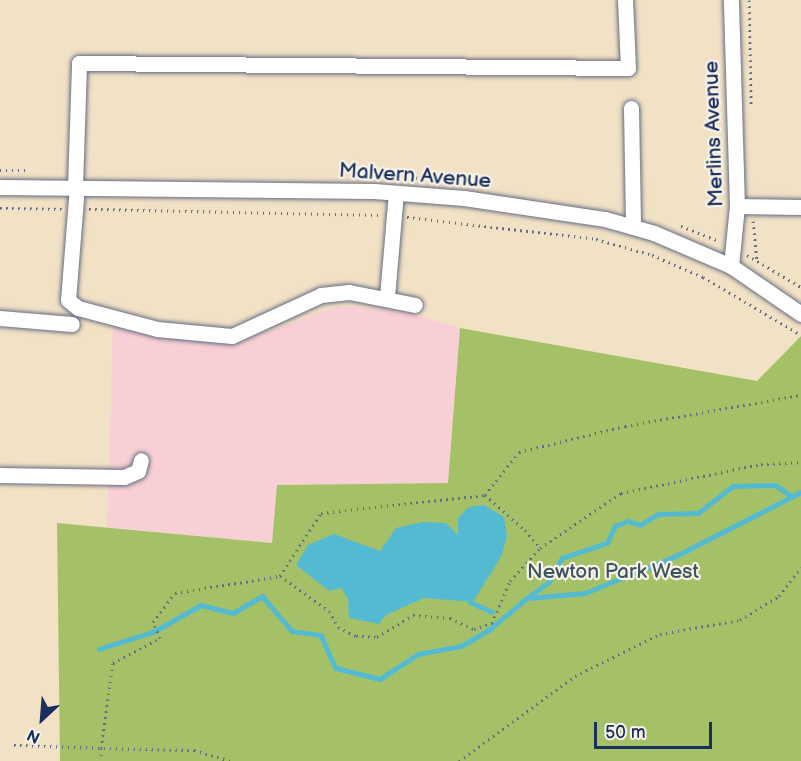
<!DOCTYPE html>
<html>
<head>
<meta charset="utf-8">
<style>
	body { margin:0 }
	#map { position:relative; width:801px; height:761px; overflow:hidden; background:#f1e1c5; font-family:"Balsamiq Sans",sans-serif }
	div>[style] { position:absolute }
	[style*='--x'] { left:calc(var(--x)*1px); top:calc(var(--y)*1px); width:calc(var(--w)*1px); rotate:calc(var(--a)*1deg) }
	.built>* { inset:0; background:#f7cfd4 }
	.green>* { inset:0; background:#a4c168 }
	.water>* { inset:0; background:#53bad1 }
	.stream>* { height:4.5px; margin:-2.25px; padding:0 2.25px; transform-origin:2.25px; border-radius:2.25px; background:#53bad1 }
	.path>* { height:3px; margin-top:-1.5px; transform-origin:0; background:repeating-linear-gradient(90deg,#666d82 0 1.5px,transparent 0 6px) }
	.roads { filter:drop-shadow(0 0 2px #666d82) drop-shadow(0 0 2px #666d82) }
	.minor>* { height:15px; margin:-7.5px; padding:0 7.5px; transform-origin:7.5px; border-radius:7.5px; background:#fff }
	span { translate:-50% -50%; white-space:nowrap; text-align:center; line-height:1.15; -webkit-text-stroke:4.5px #f7f3e8; paint-order:stroke }
	.street-label { font-size:21px; color:#1b2f5e }
	.park-label { font-size:21px; color:#3d5460 }
	.north { position:absolute; left:12px; top:689px; width:60px; height:60px; -webkit-text-stroke:4px #f7f3e8; paint-order:stroke; rotate:206deg; font-size:16px; font-weight:700; line-height:24px; text-align:center; color:#1b2f5e }
	.north::after { content:''; display:block; margin:auto; width:21px; height:27px; background:#1b2f5e; clip-path:polygon(50% 0,100% 100%,50% 72%,0 100%) }
	.scale { position:absolute; left:594px; top:722px; width:118px; height:27px; box-sizing:border-box; border:3px solid #1b2f5e; border-top:0; padding-left:8px; font-size:18px; line-height:21px; white-space:nowrap; color:#1b2f5e; -webkit-text-stroke:4px #f7f3e8; paint-order:stroke }
</style>
</head>
<body>
<div id="map">
	<div class="built">
		<i style="clip-path:polygon(338px 306px,401px 311px,460px 328px,448px 483px,278px 485px,272px 543px,107px 527px,113px 325px,272px 331px)"></i>
	</div>
	<div class="green">
		<i style="clip-path:polygon(460px 328px,757px 381px,801px 336px,801px 761px,60px 761px,57px 523px,272px 543px,277px 485px,448px 483px)"></i>
	</div>
	<div class="water">
		<i style="clip-path:polygon(484px 505px,504px 517px,507px 535px,502px 555px,473px 602px,424px 598px,386px 615px,379px 624px,349px 618px,348px 599px,341px 588px,329px 591px,296px 565px,308px 545px,334px 534px,380px 551px,396px 528px,423px 522px,446px 523px,458px 535px,458px 518px,469px 507px)"></i>
	</div>
	<div class="stream">
		<i style="--x:527;--y:598;--w:27;--a:-36"></i>
		<i style="--x:549;--y:582;--w:27;--a:-62"></i>
		<i style="--x:562;--y:558;--w:47;--a:-18.4"></i>
		<i style="--x:607;--y:543;--w:19;--a:-65"></i>
		<i style="--x:615;--y:526;--w:14;--a:-21"></i>
		<i style="--x:628;--y:521;--w:13;--a:18"></i>
		<i style="--x:640;--y:525;--w:21;--a:-31"></i>
		<i style="--x:658;--y:514;--w:40;--a:-1.4"></i>
		<i style="--x:698;--y:513;--w:44;--a:-37.6"></i>
		<i style="--x:733;--y:486;--w:42;--a:-1.4"></i>
		<i style="--x:775;--y:485;--w:20;--a:33"></i>
		<i style="--x:470;--y:602;--w:24;--a:24"></i>
		<i style="--x:99;--y:649;--w:57;--a:-17.5"></i>
		<i style="--x:153;--y:632;--w:55;--a:-29.4"></i>
		<i style="--x:201;--y:605;--w:33;--a:14"></i>
		<i style="--x:233;--y:613;--w:34;--a:-30"></i>
		<i style="--x:262;--y:596;--w:46;--a:49.4"></i>
		<i style="--x:292;--y:631;--w:29;--a:8"></i>
		<i style="--x:321;--y:635;--w:36;--a:66"></i>
		<i style="--x:336;--y:668;--w:45;--a:14"></i>
		<i style="--x:380;--y:679;--w:45;--a:-33.3"></i>
		<i style="--x:418;--y:654;--w:44;--a:-10.5"></i>
		<i style="--x:461;--y:646;--w:34;--a:-30"></i>
		<i style="--x:490;--y:629;--w:48;--a:-40"></i>
		<i style="--x:527;--y:598;--w:58;--a:-4.9"></i>
		<i style="--x:585;--y:593;--w:98;--a:-22.1"></i>
		<i style="--x:676;--y:556;--w:140;--a:-27.1"></i>
	</div>
	<div class="path">
		<i style="--x:749;--y:0;--w:106;--a:88.9"></i>
		<i style="--x:0;--y:170;--w:25;--a:0"></i>
		<i style="--x:392;--y:176;--w:32;--a:4"></i>
		<i style="--x:0;--y:208;--w:62;--a:0.9"></i>
		<i style="--x:89;--y:209;--w:291;--a:1.2"></i>
		<i style="--x:407;--y:217;--w:190;--a:6.6"></i>
		<i style="--x:596;--y:239;--w:58;--a:15.9"></i>
		<i style="--x:652;--y:255;--w:56;--a:23.3"></i>
		<i style="--x:703;--y:277;--w:114;--a:30.6"></i>
		<i style="--x:753;--y:221;--w:40;--a:84.3"></i>
		<i style="--x:681;--y:226;--w:41;--a:21.5"></i>
		<i style="--x:747;--y:255;--w:63;--a:30.7"></i>
		<i style="--x:485;--y:495;--w:55;--a:-51.7"></i>
		<i style="--x:519;--y:452;--w:109;--a:-13.8"></i>
		<i style="--x:625;--y:426;--w:179;--a:-10"></i>
		<i style="--x:280;--y:576;--w:60;--a:35.5"></i>
		<i style="--x:329;--y:611;--w:18;--a:61"></i>
		<i style="--x:338;--y:627;--w:20;--a:27"></i>
		<i style="--x:356;--y:636;--w:21;--a:3"></i>
		<i style="--x:377;--y:637;--w:42;--a:-31.4"></i>
		<i style="--x:413;--y:615;--w:37;--a:5"></i>
		<i style="--x:450;--y:618;--w:26;--a:25"></i>
		<i style="--x:474;--y:629;--w:19;--a:-18"></i>
		<i style="--x:492;--y:623;--w:46;--a:-66.8"></i>
		<i style="--x:510;--y:581;--w:45;--a:-47.7"></i>
		<i style="--x:14;--y:745;--w:87;--a:2"></i>
		<i style="--x:101;--y:748;--w:13;--a:90"></i>
		<i style="--x:230;--y:761;--w:37;--a:-163"></i>
		<i style="--x:195;--y:750;--w:94;--a:-178.8"></i>
		<i style="--x:101;--y:748;--w:86;--a:-82"></i>
		<i style="--x:113;--y:663;--w:53;--a:-28"></i>
		<i style="--x:160;--y:638;--w:17;--a:-114"></i>
		<i style="--x:153;--y:622;--w:36;--a:-53"></i>
		<i style="--x:175;--y:593;--w:106;--a:-9.2"></i>
		<i style="--x:280;--y:576;--w:75;--a:-56.9"></i>
		<i style="--x:321;--y:513;--w:165;--a:-6.3"></i>
		<i style="--x:485;--y:495;--w:53;--a:41.2"></i>
		<i style="--x:525;--y:530;--w:23;--a:50"></i>
		<i style="--x:540;--y:548;--w:98;--a:-34.2"></i>
		<i style="--x:621;--y:493;--w:143;--a:-11.7"></i>
		<i style="--x:761;--y:464;--w:40;--a:-2.9"></i>
		<i style="--x:459;--y:761;--w:144;--a:-36.2"></i>
		<i style="--x:575;--y:676;--w:95;--a:-26.3"></i>
		<i style="--x:660;--y:634;--w:81;--a:-9.9"></i>
		<i style="--x:740;--y:620;--w:46;--a:-31.6"></i>
		<i style="--x:779;--y:596;--w:36;--a:-52"></i>
	</div>
	<div class="roads">
		<div class="minor">
			<i style="--x:631;--y:108;--w:119;--a:89"></i>
			<i style="--x:75;--y:186;--w:123;--a:-88.1"></i>
			<i style="--x:79;--y:63;--w:549;--a:0.52"></i>
			<i style="--x:628;--y:68;--w:68;--a:-92.5"></i>
			<i style="--x:77;--y:186;--w:114;--a:94.5"></i>
			<i style="--x:68;--y:300;--w:13;--a:39"></i>
			<i style="--x:78;--y:308;--w:82;--a:14.9"></i>
			<i style="--x:157;--y:329;--w:75;--a:5.3"></i>
			<i style="--x:232;--y:336;--w:98;--a:-24.7"></i>
			<i style="--x:321;--y:295;--w:28;--a:-6"></i>
			<i style="--x:349;--y:292;--w:67;--a:11.1"></i>
			<i style="--x:0;--y:187;--w:374;--a:0.6"></i>
			<i style="--x:374;--y:191;--w:90;--a:4.4"></i>
			<i style="--x:464;--y:198;--w:143;--a:8.5"></i>
			<i style="--x:605;--y:219;--w:51;--a:15.9"></i>
			<i style="--x:654;--y:233;--w:84;--a:23.2"></i>
			<i style="--x:731;--y:266;--w:85;--a:34.4"></i>
			<i style="--x:737;--y:206;--w:64;--a:0.9"></i>
			<i style="--x:731;--y:266;--w:60;--a:-84.3"></i>
			<i style="--x:737;--y:206;--w:206;--a:-91.7"></i>
			<i style="--x:387;--y:297;--w:104;--a:-85.1"></i>
			<i style="--x:0;--y:318;--w:72;--a:4.8"></i>
			<i style="--x:0;--y:475;--w:124;--a:0.9"></i>
			<i style="--x:124;--y:477;--w:15;--a:-23"></i>
			<i style="--x:138;--y:471;--w:11;--a:-75"></i>
		</div>
	</div>
	<div class="street-label">
		<span style="left:714px;top:134px;rotate:-92deg">Merlins Avenue</span>
		<span style="left:415px;top:176px;rotate:4deg">Malvern Avenue</span>
	</div>
	<div class="park-label">
		<span style="left:613px;top:572px">Newton Park West</span>
	</div>
	<div class="north">N</div>
	<div class="scale">50 m</div>
</div>
</body>
</html>
